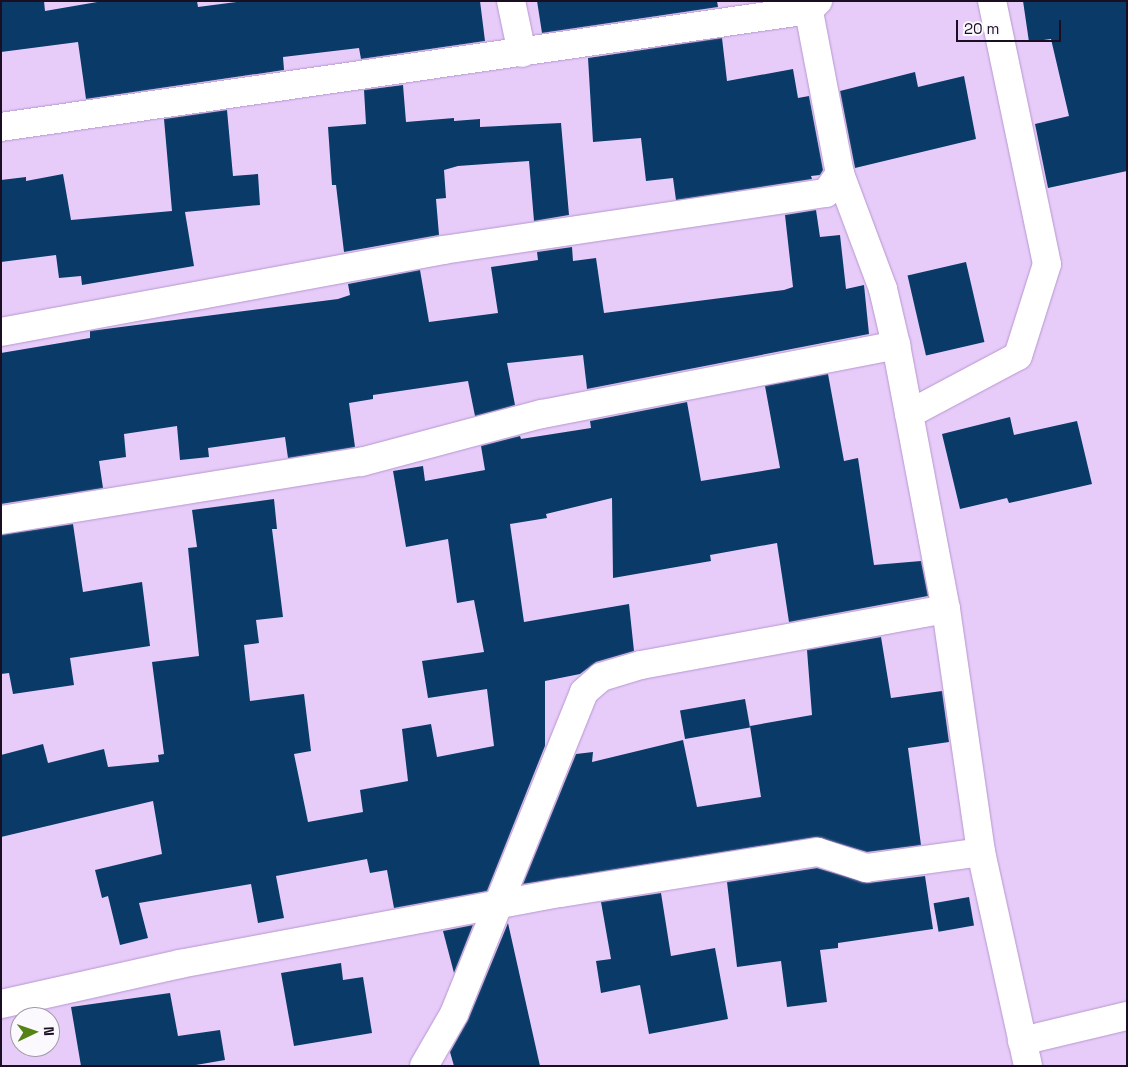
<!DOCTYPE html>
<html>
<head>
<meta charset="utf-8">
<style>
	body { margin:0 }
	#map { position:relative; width:1128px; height:1067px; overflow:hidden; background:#e7ccfa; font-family:"Space Grotesk",sans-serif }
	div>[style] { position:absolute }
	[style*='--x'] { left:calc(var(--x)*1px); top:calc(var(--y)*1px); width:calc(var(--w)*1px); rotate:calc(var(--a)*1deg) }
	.building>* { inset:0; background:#0a3b68; transform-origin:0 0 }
	.roads { filter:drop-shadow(0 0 1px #b797ce) drop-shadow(0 0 1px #b797ce) }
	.minor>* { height:28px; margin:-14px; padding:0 14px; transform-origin:14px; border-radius:14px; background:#fff }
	span { translate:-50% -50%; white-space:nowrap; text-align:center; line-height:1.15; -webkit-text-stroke:5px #fbf8fe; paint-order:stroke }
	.frame { position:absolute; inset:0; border:2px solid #1a0e22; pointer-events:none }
	.north { position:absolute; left:10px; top:1007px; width:50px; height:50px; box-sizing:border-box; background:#fbf8fe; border:1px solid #a19aa6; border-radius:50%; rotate:87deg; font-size:14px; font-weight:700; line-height:20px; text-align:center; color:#1a0e22 }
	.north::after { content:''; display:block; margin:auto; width:18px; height:22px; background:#548314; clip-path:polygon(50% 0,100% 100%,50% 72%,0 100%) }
	.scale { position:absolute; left:956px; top:20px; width:105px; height:22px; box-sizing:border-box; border:2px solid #1a0e22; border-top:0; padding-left:6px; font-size:15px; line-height:18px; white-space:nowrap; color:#1a0e22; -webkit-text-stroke:4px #fbf8fe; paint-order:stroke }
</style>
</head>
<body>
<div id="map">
	<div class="building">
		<i style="clip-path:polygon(1px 1px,44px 1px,45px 11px,103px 1px,197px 1px,198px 7px,244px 1px,480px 1px,485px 41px,361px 59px,359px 48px,283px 57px,284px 70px,86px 99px,78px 42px,1px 52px)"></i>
		<i style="clip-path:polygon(537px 1px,717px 1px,718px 7px,542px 33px)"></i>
		<i style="clip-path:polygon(1023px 1px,1127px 1px,1127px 171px,1048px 188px,1035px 124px,1069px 116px,1051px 39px,1029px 42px)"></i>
		<i style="clip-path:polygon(722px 38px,727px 81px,793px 69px,798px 98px,809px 96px,823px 170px,820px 175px,811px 176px,812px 179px,676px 200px,673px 178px,646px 181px,641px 138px,593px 142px,588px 58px)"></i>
		<i style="clip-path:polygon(915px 72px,918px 87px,964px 76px,976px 139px,855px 168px,840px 91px)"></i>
		<i style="clip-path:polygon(403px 85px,406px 122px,454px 118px,454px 121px,480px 119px,480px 127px,561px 123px,569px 215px,534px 221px,529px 161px,458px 166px,444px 170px,446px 198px,436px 199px,439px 235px,344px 252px,336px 185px,332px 185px,328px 127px,366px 124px,364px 90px)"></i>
		<i style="clip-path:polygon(227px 110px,233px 176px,258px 174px,260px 205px,185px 212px,194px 266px,82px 285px,81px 276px,59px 278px,56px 255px,1px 262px,1px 180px,26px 177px,26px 181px,63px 174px,71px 220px,172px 211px,164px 119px)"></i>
		<i style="clip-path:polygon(816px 210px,820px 237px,840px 235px,846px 289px,864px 285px,869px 334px,587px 389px,583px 355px,507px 363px,515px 405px,475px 416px,468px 381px,373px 395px,373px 399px,349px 403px,355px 447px,288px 458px,285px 437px,208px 448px,209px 457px,180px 460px,177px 426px,124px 434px,126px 457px,99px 461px,103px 488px,1px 504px,1px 353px,90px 338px,90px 331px,338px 299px,350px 295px,348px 284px,420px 270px,429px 322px,498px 313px,491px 267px,538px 260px,537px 252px,572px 247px,573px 261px,596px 258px,604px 313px,784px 290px,793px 287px,785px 215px)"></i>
		<i style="left:966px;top:262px;width:82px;height:60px;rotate:77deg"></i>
		<i style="clip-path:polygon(828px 374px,844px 461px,858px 458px,874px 565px,921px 561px,928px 596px,789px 622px,777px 543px,710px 555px,711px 561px,613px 578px,612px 498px,546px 514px,547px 518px,510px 524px,524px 622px,629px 604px,634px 651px,596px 662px,580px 674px,545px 681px,545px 746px,487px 891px,394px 908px,387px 870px,370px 873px,367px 859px,276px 876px,284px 918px,258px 923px,251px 884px,139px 903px,148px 938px,120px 945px,108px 896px,102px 898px,95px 870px,162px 854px,153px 801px,1px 837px,1px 755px,43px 744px,48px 763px,104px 749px,108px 767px,159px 762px,158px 755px,164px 754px,152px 662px,199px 656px,188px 548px,197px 547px,192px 510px,274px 499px,277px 529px,272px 529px,283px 617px,256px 620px,259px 643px,244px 645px,250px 701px,304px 694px,311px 751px,294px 754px,308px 822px,363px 812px,360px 790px,408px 781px,402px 729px,431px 724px,437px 757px,494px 746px,487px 689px,428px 698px,422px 661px,484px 652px,474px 600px,457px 603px,448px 539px,406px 547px,393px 471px,423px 466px,425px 481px,485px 470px,481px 446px,520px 436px,521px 439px,591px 428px,590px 421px,687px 402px,701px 481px,780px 468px,765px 386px)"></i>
		<i style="clip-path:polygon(1010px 417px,1014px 435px,1077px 421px,1092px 484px,1009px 503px,1007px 498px,960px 509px,942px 434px)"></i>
		<i style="clip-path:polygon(73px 524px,83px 592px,142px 582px,150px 646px,70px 658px,74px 685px,13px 694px,9px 673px,1px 674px,1px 535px)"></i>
		<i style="clip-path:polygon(881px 637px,891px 698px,942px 691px,949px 742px,908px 748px,921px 845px,867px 852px,816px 837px,523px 884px,576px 754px,593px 752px,592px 762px,683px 740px,697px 807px,761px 797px,750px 726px,812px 715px,807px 650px)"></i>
		<i style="left:745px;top:699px;width:29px;height:66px;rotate:80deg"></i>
		<i style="clip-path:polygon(817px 868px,868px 883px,925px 876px,933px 929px,838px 943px,838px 948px,820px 950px,827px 1002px,787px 1007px,781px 961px,737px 967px,727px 882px)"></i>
		<i style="clip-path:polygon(661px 893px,671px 956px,715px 948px,728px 1019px,649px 1034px,640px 985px,601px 993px,596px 961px,611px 959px,601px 902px)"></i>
		<i style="left:969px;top:897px;width:29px;height:36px;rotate:80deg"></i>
		<i style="clip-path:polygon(508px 923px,540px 1066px,454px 1066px,450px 1052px,468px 1020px)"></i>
		<i style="clip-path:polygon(473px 925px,454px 973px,443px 931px)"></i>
		<i style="clip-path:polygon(341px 963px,343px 980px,363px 977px,372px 1033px,294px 1046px,281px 973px)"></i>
		<i style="clip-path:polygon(170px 993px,178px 1036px,220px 1030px,225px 1060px,190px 1066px,81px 1066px,71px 1007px)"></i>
	</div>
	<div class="roads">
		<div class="minor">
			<i style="--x:511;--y:1;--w:53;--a:78.1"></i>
			<i style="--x:807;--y:1;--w:176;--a:79.2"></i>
			<i style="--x:840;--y:174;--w:123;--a:69.5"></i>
			<i style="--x:883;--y:289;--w:57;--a:76.9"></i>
			<i style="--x:896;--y:345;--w:269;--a:79.3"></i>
			<i style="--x:946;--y:609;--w:246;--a:81.8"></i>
			<i style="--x:981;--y:852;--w:219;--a:77.6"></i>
			<i style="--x:1;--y:127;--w:816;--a:-8.24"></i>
			<i style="--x:809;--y:10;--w:13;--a:-45"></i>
			<i style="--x:1;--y:332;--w:450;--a:-10.5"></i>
			<i style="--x:443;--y:250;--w:387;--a:-8.5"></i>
			<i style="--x:826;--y:193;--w:24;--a:-54"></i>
			<i style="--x:909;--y:414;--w:123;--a:-28"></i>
			<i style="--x:1018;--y:356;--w:96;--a:-72.5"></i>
			<i style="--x:1047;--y:264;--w:269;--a:-101.8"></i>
			<i style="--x:1;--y:520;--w:365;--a:-9.2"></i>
			<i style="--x:361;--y:462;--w:187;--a:-14.9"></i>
			<i style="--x:542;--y:414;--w:361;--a:-11"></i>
			<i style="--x:1;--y:1004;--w:183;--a:-12.6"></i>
			<i style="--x:180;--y:964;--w:388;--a:-10.6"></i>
			<i style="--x:561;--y:893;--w:260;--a:-9.1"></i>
			<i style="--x:818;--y:852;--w:51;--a:18.4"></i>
			<i style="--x:866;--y:868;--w:116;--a:-7.9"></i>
			<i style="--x:1022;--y:1041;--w:108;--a:-13.4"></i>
			<i style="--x:424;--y:1066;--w:60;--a:-60"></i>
			<i style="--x:454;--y:1014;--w:347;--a:-68"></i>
			<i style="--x:584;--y:692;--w:23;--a:-41"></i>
			<i style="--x:601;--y:677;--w:42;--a:-16.7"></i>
			<i style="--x:641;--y:665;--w:310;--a:-10.4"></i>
		</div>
	</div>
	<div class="frame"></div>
	<div class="north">N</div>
	<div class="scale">20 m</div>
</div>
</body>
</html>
